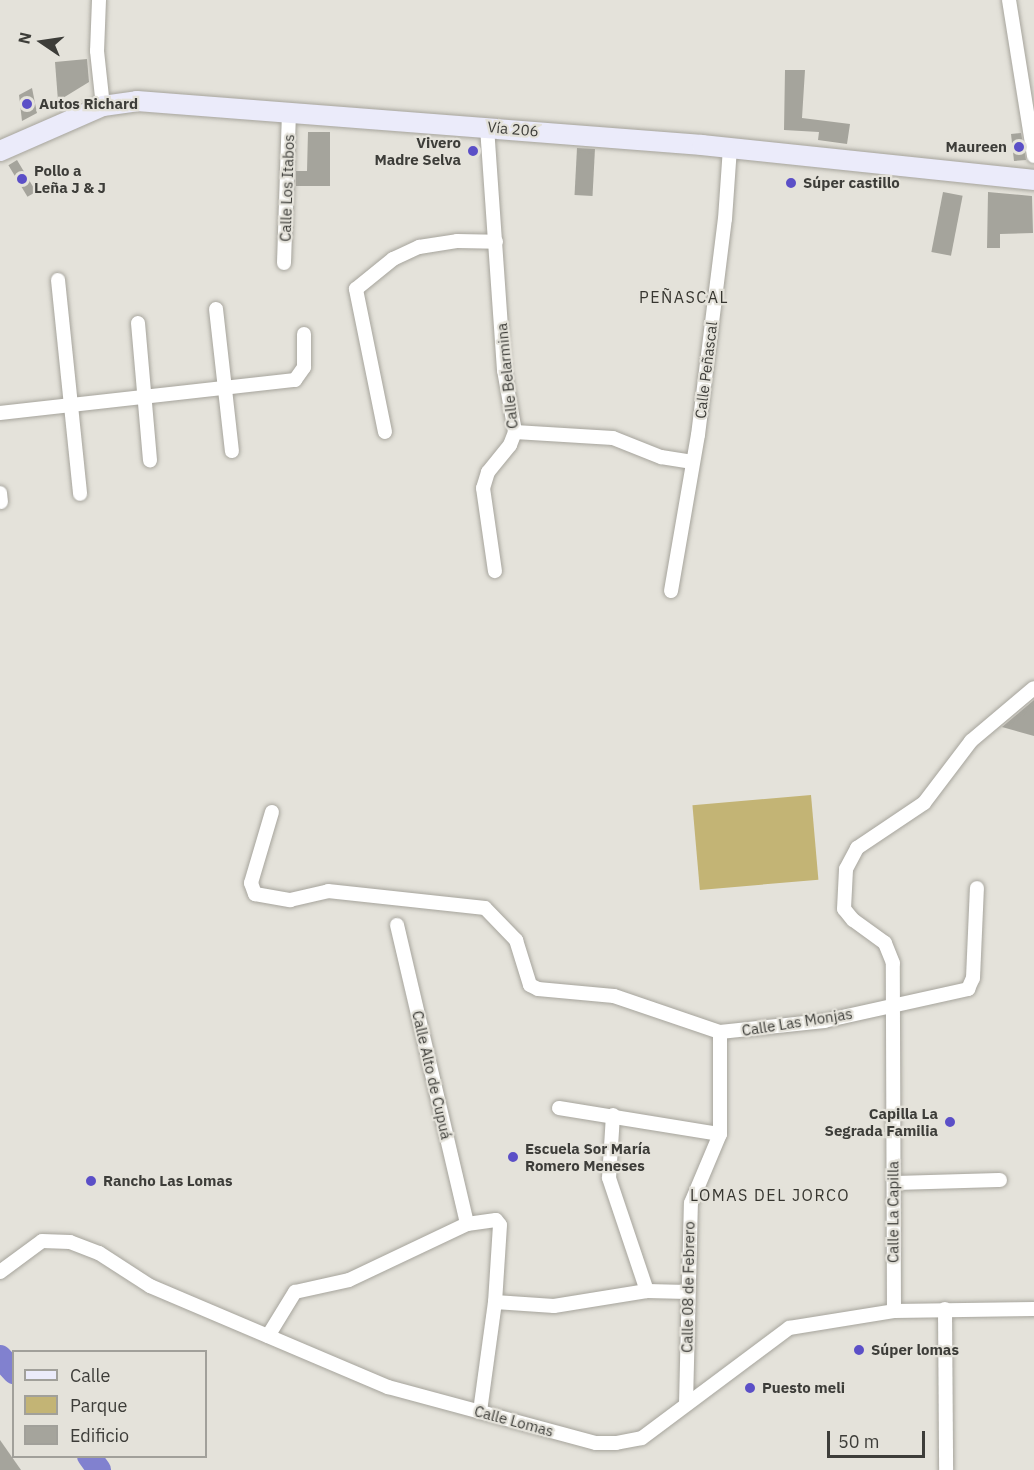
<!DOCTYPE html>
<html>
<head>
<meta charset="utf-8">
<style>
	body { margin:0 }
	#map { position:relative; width:1034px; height:1470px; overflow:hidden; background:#e4e2da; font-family:"IBM Plex Sans",sans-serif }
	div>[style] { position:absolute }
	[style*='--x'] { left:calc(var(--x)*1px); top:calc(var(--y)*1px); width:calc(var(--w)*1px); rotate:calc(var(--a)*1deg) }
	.green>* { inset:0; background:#c3b475; transform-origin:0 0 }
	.river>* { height:24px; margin:-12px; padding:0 12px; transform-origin:12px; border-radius:12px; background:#8181cf }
	.building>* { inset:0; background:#a5a49c; transform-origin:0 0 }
	.roads { filter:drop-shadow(0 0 2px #a6a49c) drop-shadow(0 0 2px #a6a49c) }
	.street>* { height:14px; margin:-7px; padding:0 7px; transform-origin:7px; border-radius:7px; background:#fff }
	.secondary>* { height:20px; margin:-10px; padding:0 10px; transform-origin:10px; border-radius:10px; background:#ebebfa }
	.dots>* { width:16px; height:16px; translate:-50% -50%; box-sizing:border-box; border:3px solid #e4e2da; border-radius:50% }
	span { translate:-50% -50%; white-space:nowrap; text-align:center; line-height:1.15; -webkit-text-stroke:4.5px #e4e2da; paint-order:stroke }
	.poi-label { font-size:15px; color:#3d3d39; font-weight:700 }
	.left { translate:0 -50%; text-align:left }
	.right { translate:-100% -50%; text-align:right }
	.street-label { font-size:15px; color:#3d3d39 }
	.neighbourhood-label { font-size:16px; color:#373630; letter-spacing:1.5px }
	.legend { position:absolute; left:12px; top:1350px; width:195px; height:108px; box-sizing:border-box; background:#e4e2da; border:2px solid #a1a09a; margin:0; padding:8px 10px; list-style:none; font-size:18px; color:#3d3d39 }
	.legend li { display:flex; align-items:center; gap:12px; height:30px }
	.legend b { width:30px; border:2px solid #a1a09a }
	.north { position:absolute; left:12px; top:12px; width:60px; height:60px; -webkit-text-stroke:4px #e4e2da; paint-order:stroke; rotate:283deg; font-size:16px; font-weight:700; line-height:24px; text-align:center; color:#3d3d39 }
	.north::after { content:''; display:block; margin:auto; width:21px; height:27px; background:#3d3d39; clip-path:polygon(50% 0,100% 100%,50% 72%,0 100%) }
	.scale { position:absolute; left:827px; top:1431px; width:98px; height:27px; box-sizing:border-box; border:3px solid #3d3d39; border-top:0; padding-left:8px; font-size:18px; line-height:21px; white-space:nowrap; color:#3d3d39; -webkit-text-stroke:4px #e4e2da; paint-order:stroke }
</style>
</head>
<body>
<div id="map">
	<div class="green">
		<i style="left:811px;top:795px;width:85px;height:119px;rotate:85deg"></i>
	</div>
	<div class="river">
		<i style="--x:0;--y:1357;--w:21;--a:47"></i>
		<i style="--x:89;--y:1456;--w:17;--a:54"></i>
	</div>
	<div class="building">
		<i style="clip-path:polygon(87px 59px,89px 82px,58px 101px,55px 62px)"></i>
		<i style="clip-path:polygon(785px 70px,805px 70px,802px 118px,850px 124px,847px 144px,818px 140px,819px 132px,784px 130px)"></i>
		<i style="clip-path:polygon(32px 88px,37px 113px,22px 121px,19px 95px)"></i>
		<i style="clip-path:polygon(308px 132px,330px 132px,330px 186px,296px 186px,296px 171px,307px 171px)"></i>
		<i style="clip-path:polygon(1021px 133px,1026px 160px,1014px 161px,1011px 134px)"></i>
		<i style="left:577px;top:148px;width:18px;height:47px;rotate:3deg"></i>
		<i style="left:17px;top:160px;width:37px;height:10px;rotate:59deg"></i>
		<i style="left:943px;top:192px;width:20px;height:61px;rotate:11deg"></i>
		<i style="clip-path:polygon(988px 192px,1032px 196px,1033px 233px,1000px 234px,1000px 248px,987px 248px)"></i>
		<i style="clip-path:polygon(1034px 700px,1034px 736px,1002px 727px)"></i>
		<i style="clip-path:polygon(0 1440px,21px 1470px,0 1470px)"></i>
	</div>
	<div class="roads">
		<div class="street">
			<i style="--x:99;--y:0;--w:51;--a:92.2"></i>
			<i style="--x:97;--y:51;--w:55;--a:83.8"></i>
			<i style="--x:1009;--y:0;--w:158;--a:80.9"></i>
			<i style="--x:487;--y:127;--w:244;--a:86"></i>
			<i style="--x:504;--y:370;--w:63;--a:79.9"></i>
			<i style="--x:515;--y:432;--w:14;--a:111"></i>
			<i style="--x:510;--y:445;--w:35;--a:129"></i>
			<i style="--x:488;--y:472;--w:17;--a:107"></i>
			<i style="--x:483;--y:488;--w:84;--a:81.8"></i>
			<i style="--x:284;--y:263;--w:151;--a:-88.1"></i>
			<i style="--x:58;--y:280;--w:215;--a:84.1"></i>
			<i style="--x:216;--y:309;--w:143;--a:83.6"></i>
			<i style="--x:138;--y:323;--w:138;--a:85"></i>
			<i style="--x:0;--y:413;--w:297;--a:-6.4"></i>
			<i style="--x:295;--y:380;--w:16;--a:-55"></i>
			<i style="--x:304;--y:367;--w:33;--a:-90"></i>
			<i style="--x:385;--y:432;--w:146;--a:-101.5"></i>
			<i style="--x:356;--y:289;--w:48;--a:-39"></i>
			<i style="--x:393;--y:259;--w:29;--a:-25"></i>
			<i style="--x:419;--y:247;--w:38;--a:-9"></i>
			<i style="--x:457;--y:241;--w:39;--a:1"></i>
			<i style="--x:515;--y:432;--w:98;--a:3.5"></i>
			<i style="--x:613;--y:438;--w:52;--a:21.6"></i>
			<i style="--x:661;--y:457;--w:32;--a:9"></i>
			<i style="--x:0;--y:493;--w:9;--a:84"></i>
			<i style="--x:671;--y:591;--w:158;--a:-80.2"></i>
			<i style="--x:698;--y:435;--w:218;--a:-82.9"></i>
			<i style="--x:725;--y:219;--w:72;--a:-86"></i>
			<i style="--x:272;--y:812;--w:74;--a:106.5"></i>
			<i style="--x:251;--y:883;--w:12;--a:70"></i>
			<i style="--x:255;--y:894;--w:36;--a:10"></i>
			<i style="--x:290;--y:900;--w:39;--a:-13"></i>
			<i style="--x:328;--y:891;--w:158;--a:6.2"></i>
			<i style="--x:485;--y:908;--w:45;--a:45.9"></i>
			<i style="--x:516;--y:940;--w:47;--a:72.7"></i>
			<i style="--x:530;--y:985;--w:9;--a:27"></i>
			<i style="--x:538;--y:989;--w:76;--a:5.3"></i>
			<i style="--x:614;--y:996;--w:112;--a:18.8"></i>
			<i style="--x:720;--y:1032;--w:105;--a:-6"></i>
			<i style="--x:824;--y:1021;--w:148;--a:-12.5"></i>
			<i style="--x:968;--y:989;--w:12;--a:-66"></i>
			<i style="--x:973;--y:978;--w:90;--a:-87.5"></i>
			<i style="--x:397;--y:925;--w:307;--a:76.8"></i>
			<i style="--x:559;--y:1108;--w:163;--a:9.2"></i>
			<i style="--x:613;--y:1115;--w:63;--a:93.6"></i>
			<i style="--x:609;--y:1178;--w:119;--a:71.4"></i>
			<i style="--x:894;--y:1183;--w:106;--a:-1.6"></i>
			<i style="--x:0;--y:1272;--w:52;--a:-36.4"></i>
			<i style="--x:42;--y:1241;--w:28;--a:2"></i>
			<i style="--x:70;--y:1242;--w:31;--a:21"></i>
			<i style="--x:99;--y:1253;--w:61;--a:32.9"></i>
			<i style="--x:150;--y:1286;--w:259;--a:23"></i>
			<i style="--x:388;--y:1387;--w:215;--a:15.1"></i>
			<i style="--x:596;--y:1443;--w:20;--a:0"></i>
			<i style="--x:616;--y:1443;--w:26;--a:-11"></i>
			<i style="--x:642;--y:1438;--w:184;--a:-36.8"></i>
			<i style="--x:789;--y:1328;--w:106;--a:-9.2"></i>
			<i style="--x:894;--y:1311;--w:140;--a:-0.8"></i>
			<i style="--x:495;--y:1302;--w:59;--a:3.9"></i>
			<i style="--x:554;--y:1306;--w:94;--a:-9.2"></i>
			<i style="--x:647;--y:1291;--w:41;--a:1.4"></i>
			<i style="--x:945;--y:1309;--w:161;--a:89.6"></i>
			<i style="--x:894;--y:1311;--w:348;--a:-90.2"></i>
			<i style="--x:893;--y:963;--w:22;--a:-112"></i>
			<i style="--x:885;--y:943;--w:39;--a:-144"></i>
			<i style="--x:853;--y:920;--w:14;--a:-129"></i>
			<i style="--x:844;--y:909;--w:40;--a:-87.1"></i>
			<i style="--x:846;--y:869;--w:24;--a:-62"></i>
			<i style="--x:857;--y:848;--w:81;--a:-33.9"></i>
			<i style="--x:924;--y:803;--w:78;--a:-52.8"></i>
			<i style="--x:971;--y:741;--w:82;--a:-40.1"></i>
			<i style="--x:268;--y:1336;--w:52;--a:-58.5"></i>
			<i style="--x:295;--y:1292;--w:55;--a:-12.5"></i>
			<i style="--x:349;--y:1280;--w:131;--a:-25.4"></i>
			<i style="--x:467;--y:1224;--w:29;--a:-8"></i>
			<i style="--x:496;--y:1220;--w:6;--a:51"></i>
			<i style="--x:500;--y:1225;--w:77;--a:93.7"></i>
			<i style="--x:495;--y:1302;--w:111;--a:97.8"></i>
			<i style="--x:686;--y:1404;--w:201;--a:-88.6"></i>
			<i style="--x:691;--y:1203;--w:75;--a:-67.2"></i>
			<i style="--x:720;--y:1134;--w:102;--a:-90"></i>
		</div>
		<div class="secondary">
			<i style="--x:0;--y:151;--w:112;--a:-23.6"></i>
			<i style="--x:103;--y:106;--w:34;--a:-8"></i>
			<i style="--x:137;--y:101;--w:567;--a:4.45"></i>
			<i style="--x:702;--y:145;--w:334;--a:6"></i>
		</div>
	</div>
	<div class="dots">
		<i style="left:27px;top:104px;background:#5b4fc7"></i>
		<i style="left:1019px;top:147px;background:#5b4fc7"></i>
		<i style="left:473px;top:151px;background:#5b4fc7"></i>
		<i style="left:22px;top:179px;background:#5b4fc7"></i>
		<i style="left:791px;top:183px;background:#5b4fc7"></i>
		<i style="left:950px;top:1122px;background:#5b4fc7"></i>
		<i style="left:513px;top:1157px;background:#5b4fc7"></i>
		<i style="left:91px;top:1181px;background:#5b4fc7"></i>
		<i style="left:859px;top:1350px;background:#5b4fc7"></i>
		<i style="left:750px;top:1388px;background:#5b4fc7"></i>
	</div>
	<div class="poi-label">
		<span class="left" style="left:39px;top:104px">Autos Richard</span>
		<span class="right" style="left:461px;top:151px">Vivero<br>Madre Selva</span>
		<span class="right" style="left:1007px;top:147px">Maureen</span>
		<span class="left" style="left:34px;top:179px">Pollo a<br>Leña J &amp; J</span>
		<span class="left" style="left:803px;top:183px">Súper castillo</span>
		<span class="right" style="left:938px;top:1122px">Capilla La<br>Segrada Familia</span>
		<span class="left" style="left:525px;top:1157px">Escuela Sor María<br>Romero Meneses</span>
		<span class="left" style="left:103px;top:1181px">Rancho Las Lomas</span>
		<span class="left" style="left:871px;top:1350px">Súper lomas</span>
		<span class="left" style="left:762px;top:1388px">Puesto meli</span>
	</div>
	<div class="street-label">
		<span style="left:513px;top:129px;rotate:5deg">Vía 206</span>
		<span style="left:287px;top:188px;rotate:-88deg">Calle Los Itabos</span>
		<span style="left:706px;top:370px;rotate:-83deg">Calle Peñascal</span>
		<span style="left:507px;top:376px;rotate:-96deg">Calle Belarmina</span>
		<span style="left:797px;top:1022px;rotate:-9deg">Calle Las Monjas</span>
		<span style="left:432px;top:1075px;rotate:77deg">Calle Alto de Cupuá</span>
		<span style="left:893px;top:1212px;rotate:-90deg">Calle La Capilla</span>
		<span style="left:688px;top:1287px;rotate:-89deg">Calle 08 de Febrero</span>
		<span style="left:514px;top:1421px;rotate:15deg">Calle Lomas</span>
	</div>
	<div class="neighbourhood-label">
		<span style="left:684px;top:297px">PEÑASCAL</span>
		<span style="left:770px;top:1195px">LOMAS DEL JORCO</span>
	</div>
	<ul class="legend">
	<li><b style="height:8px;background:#ebebfa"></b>Calle</li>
	<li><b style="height:16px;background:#c3b475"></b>Parque</li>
	<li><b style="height:16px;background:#a5a49c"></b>Edificio</li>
	</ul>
	<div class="north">N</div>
	<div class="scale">50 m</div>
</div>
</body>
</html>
